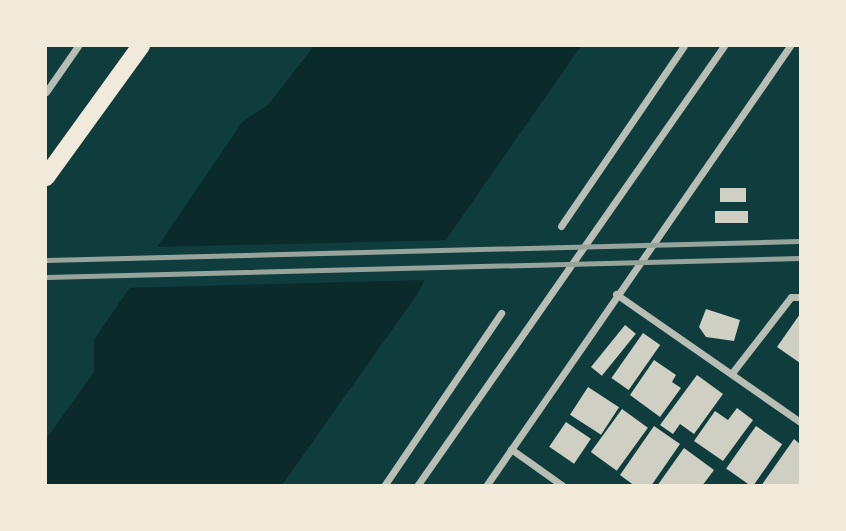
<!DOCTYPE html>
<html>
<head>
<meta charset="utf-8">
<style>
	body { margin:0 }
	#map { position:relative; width:846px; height:531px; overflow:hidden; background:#0f3d3e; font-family:Manrope,sans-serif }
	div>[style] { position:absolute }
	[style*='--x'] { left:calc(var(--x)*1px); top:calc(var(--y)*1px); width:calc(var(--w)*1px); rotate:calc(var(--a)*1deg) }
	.water>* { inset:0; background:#0a2a2b }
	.pier>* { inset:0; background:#0f3d3e }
	.building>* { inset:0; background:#cfcfc3; transform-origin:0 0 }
	.minor>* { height:7px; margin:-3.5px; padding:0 3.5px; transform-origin:3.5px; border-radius:3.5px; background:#b8beb3 }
	.primary>* { height:18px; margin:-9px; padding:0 9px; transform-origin:9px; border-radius:9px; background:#f1e9da }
	.rail>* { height:5px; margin:-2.5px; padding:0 2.5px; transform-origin:2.5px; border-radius:2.5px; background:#97a49c }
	span { translate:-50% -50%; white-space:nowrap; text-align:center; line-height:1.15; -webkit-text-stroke:6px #f1e9da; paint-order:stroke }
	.frame { position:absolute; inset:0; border:47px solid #f1e9da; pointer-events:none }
</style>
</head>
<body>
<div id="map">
	<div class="water">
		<i style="clip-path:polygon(314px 46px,581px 46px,450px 234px,416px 296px,282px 485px,46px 486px,46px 439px,94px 372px,94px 340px,243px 121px,268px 105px)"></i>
	</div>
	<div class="pier">
		<i style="clip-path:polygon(451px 240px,429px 280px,125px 288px,153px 247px)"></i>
	</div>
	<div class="building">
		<i style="left:746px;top:188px;width:14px;height:26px;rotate:90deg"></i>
		<i style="left:748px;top:211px;width:12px;height:33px;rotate:90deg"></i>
		<i style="clip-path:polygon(706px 309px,740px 320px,734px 341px,706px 337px,699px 327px)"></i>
		<i style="clip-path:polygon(800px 314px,800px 363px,777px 347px)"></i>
		<i style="left:625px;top:325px;width:14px;height:54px;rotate:39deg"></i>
		<i style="left:643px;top:333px;width:21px;height:55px;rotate:35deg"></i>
		<i style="clip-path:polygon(654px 360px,676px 375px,672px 382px,681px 388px,660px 417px,630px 395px)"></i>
		<i style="clip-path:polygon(697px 375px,723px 394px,694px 434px,680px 424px,673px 434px,660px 425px)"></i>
		<i style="left:588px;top:387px;width:37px;height:33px;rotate:33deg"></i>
		<i style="clip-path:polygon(737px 408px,753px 420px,723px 461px,694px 441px,715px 411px,728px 420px)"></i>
		<i style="left:622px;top:409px;width:32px;height:53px;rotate:36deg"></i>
		<i style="left:566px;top:422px;width:30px;height:30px;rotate:34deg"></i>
		<i style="clip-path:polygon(654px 426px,680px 444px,651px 486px,635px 486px,620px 475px)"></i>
		<i style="left:756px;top:426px;width:32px;height:52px;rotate:35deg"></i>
		<i style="clip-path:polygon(794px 439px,800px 444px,800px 486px,761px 486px)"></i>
		<i style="clip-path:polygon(684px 448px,714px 470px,702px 486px,657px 486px)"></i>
	</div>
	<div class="minor">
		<i style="--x:46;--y:92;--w:56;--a:-55.2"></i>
		<i style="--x:561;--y:226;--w:218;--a:-55.7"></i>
		<i style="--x:616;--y:294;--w:224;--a:34.8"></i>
		<i style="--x:732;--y:373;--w:96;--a:-52.2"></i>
		<i style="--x:791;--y:297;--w:9;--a:0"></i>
		<i style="--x:511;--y:449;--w:64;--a:35.4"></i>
		<i style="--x:384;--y:486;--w:209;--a:-55.9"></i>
		<i style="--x:417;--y:486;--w:537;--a:-55.1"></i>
		<i style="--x:486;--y:486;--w:535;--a:-55.36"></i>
	</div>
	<div class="primary">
		<i style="--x:46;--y:177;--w:162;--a:-54.1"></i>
	</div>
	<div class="rail">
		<i style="--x:46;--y:260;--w:754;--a:-1.44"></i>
		<i style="--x:46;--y:277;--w:754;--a:-1.44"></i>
	</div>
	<div class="frame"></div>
</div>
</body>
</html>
